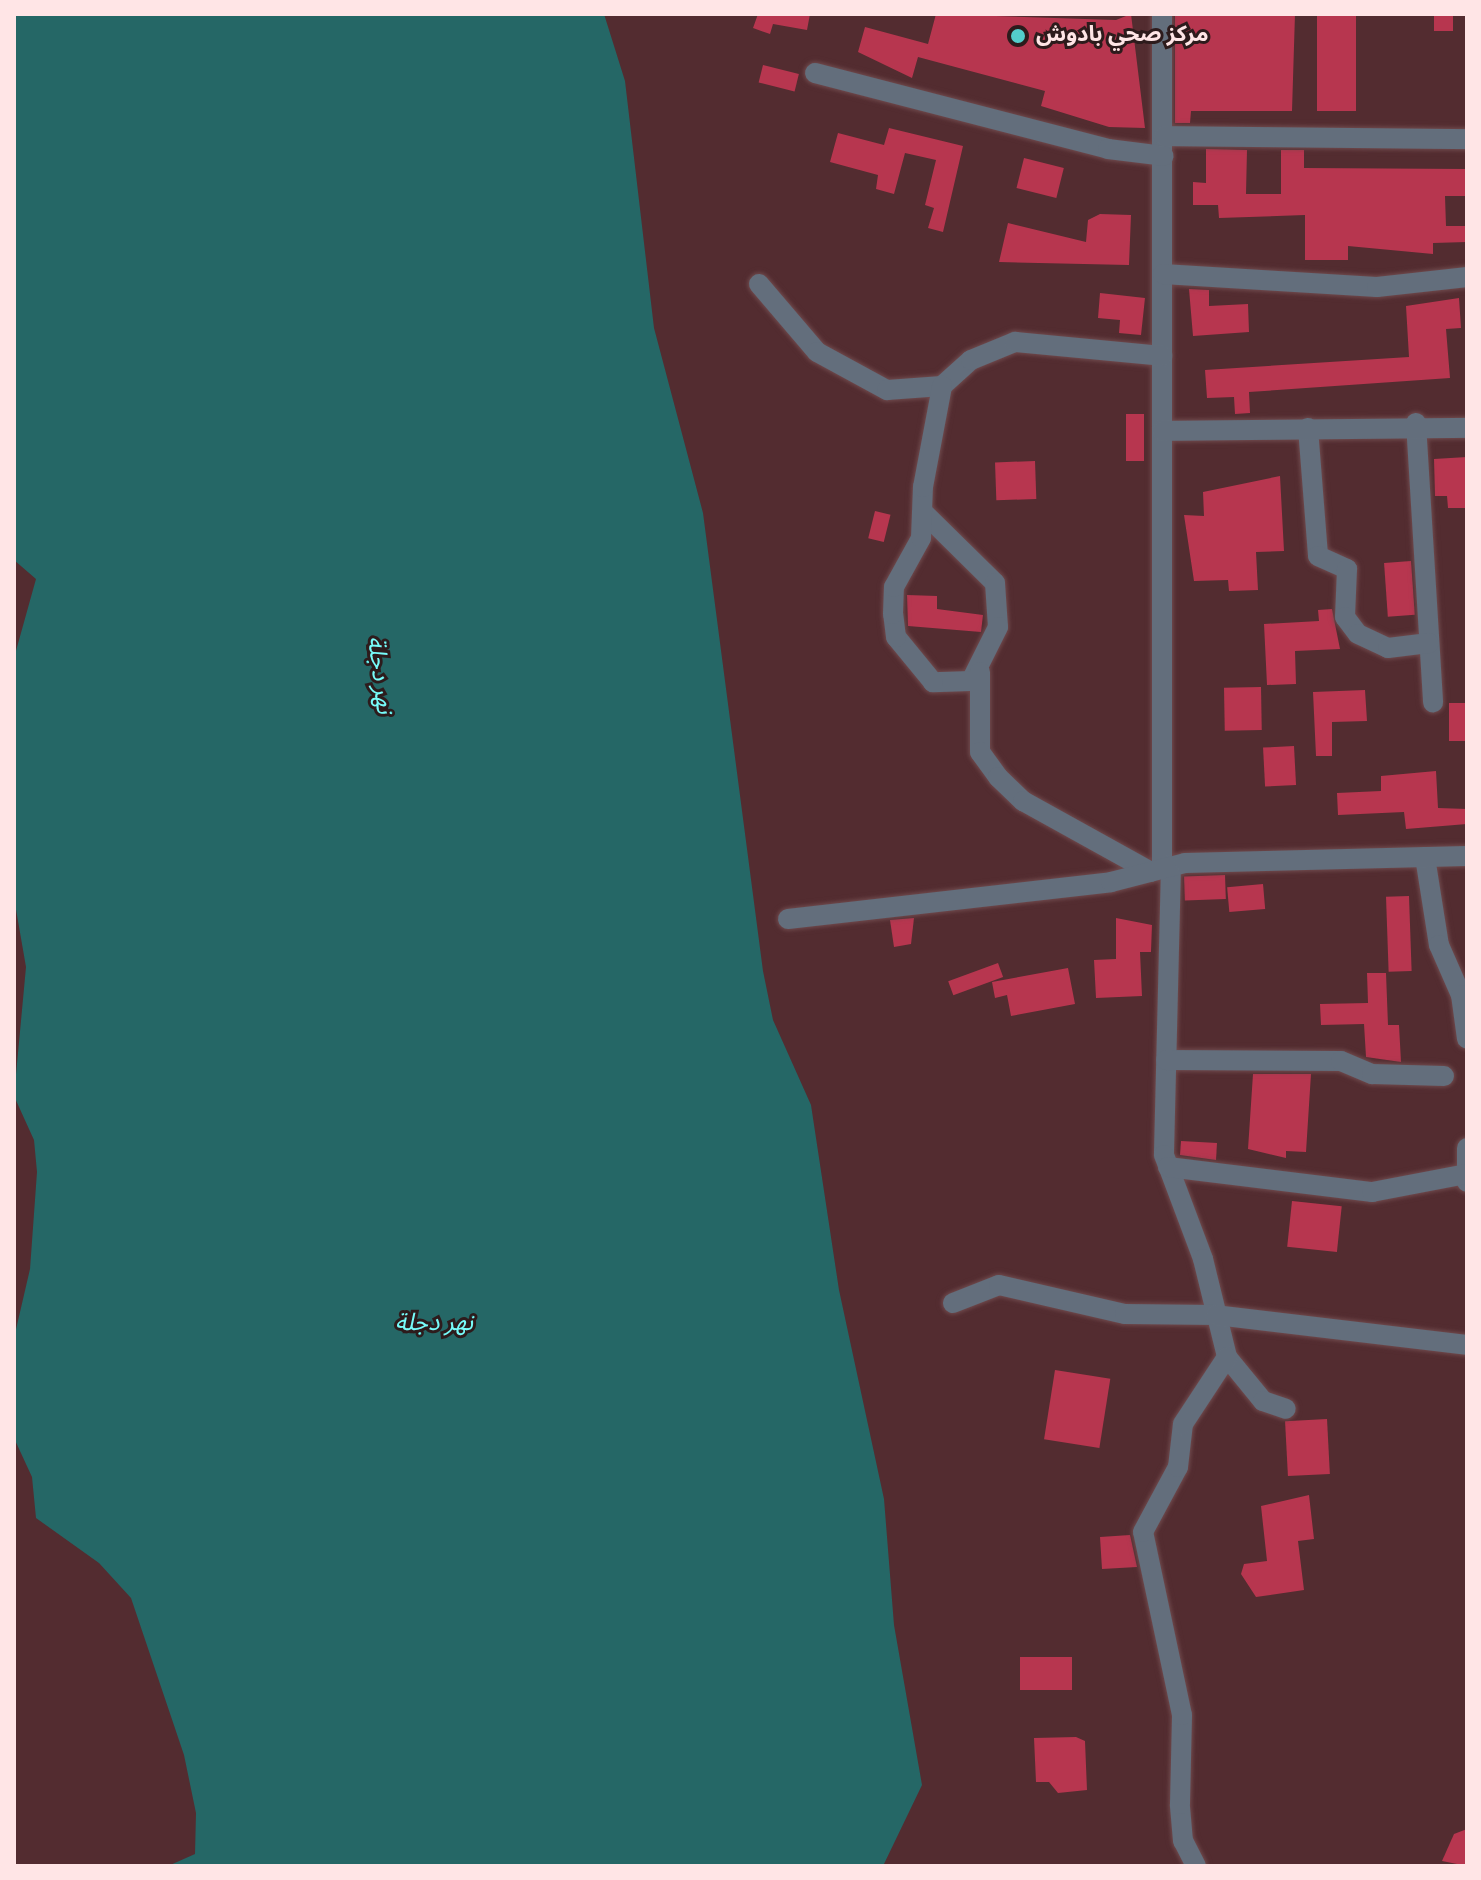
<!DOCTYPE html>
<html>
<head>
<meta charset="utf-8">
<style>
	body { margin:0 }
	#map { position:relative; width:1481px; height:1880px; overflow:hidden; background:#532c30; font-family:Overpass,"Noto Sans Arabic",sans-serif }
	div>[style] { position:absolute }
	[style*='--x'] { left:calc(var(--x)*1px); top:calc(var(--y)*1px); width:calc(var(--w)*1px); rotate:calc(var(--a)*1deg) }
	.water>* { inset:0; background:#256766 }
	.building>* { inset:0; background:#b7364f; transform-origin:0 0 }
	.roads { filter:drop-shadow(0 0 2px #6f4a4d) drop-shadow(0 0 2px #6f4a4d) }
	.minor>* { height:20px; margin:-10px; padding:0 10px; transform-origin:10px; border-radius:10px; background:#636e7c }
	.dots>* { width:22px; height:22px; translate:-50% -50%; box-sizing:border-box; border:4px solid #2d1b1c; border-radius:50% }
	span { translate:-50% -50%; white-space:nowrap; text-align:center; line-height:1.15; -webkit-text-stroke:6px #2d1b1c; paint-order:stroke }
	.poi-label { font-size:22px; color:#ffe5e6; font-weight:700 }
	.left { translate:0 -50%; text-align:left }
	.water-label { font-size:24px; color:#77fcfa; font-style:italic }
	.frame { position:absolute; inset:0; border:16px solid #ffe5e6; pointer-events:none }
</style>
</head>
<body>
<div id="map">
	<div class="water">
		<i style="clip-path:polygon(14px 14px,604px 14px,625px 81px,654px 328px,703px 513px,763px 971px,773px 1020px,811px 1105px,839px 1290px,884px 1499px,894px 1625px,922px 1785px,883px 1866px,168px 1866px,195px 1854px,196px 1813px,184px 1755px,131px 1598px,99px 1563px,36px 1518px,32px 1477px,14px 1438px,14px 1338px,30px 1269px,37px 1172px,34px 1140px,14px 1096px,26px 967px,14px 898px,14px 658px,36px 579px,14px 560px)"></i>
	</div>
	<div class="building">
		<i style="clip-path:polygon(758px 14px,810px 14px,807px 30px,773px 24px,770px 34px,753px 28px)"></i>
		<i style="clip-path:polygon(936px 14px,1116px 20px,1131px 14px,1145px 128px,1109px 127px,1041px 106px,1045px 91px,959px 68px,918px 57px,912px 78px,858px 52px,865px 27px,928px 44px)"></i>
		<i style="clip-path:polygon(1175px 14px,1295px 14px,1292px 111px,1191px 111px,1190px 123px,1175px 123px)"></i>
		<i style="left:1317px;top:14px;width:39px;height:97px"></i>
		<i style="left:1434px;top:14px;width:19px;height:17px"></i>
		<i style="left:763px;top:65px;width:37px;height:18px;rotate:14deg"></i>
		<i style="clip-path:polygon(889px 128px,963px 146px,943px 232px,928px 228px,934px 208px,925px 205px,936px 160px,905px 153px,894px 194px,876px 189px,878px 175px,830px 162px,838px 133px,884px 145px)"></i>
		<i style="clip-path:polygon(1206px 149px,1247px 150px,1246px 194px,1281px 194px,1281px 150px,1304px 150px,1304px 168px,1467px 169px,1467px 196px,1445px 196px,1446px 226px,1467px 226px,1467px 242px,1433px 243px,1433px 254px,1348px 246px,1348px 260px,1305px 260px,1305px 215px,1219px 218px,1218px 205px,1193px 205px,1193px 182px,1206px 183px)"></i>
		<i style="left:1024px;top:158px;width:41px;height:31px;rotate:14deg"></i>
		<i style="clip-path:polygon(1100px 214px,1131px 215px,1129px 265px,999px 262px,1008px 223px,1086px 242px,1088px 220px)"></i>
		<i style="clip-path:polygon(1189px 289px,1209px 290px,1209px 306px,1248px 304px,1249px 332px,1193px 336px)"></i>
		<i style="clip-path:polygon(1100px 293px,1145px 298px,1141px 335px,1119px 333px,1120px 320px,1098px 318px)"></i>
		<i style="clip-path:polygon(1459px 298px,1461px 328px,1446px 329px,1450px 378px,1249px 392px,1250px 413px,1235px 414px,1234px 397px,1207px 398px,1205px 370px,1409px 357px,1406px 306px)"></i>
		<i style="left:1126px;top:414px;width:18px;height:47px"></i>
		<i style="clip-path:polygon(1467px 457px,1467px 508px,1448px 508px,1447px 496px,1435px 496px,1434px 459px)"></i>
		<i style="left:1035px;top:461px;width:38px;height:40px;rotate:88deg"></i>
		<i style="clip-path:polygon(1280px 476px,1284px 551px,1256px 552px,1258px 590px,1229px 591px,1228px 580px,1194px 581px,1184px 515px,1204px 516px,1203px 492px)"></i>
		<i style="left:875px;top:511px;width:16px;height:28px;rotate:14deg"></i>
		<i style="left:1411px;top:561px;width:54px;height:27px;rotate:86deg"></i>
		<i style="clip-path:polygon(907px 595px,937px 596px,937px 609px,983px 615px,981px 632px,908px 626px)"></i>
		<i style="clip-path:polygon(1332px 609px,1340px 649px,1295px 651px,1296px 684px,1267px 685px,1264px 624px,1319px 621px,1318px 610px)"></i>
		<i style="left:1261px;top:687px;width:43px;height:37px;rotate:89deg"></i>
		<i style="clip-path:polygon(1365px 690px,1367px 721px,1332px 722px,1332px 756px,1316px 756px,1313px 692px)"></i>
		<i style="left:1467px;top:703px;width:38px;height:18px;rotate:90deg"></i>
		<i style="left:1294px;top:746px;width:39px;height:31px;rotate:87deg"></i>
		<i style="clip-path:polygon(1436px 771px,1438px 808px,1467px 809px,1467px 824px,1406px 829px,1404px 812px,1338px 815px,1337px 793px,1381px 791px,1381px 776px)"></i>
		<i style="left:1225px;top:875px;width:24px;height:41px;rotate:88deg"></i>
		<i style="left:1263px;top:884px;width:25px;height:36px;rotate:85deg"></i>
		<i style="left:1409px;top:896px;width:75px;height:23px;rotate:88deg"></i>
		<i style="clip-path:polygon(914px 918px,911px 944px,894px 947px,890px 920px)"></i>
		<i style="clip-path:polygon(1116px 918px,1152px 925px,1151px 952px,1140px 952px,1142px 996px,1096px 998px,1094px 960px,1116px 959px)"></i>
		<i style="left:998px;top:963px;width:15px;height:53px;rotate:70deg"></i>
		<i style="clip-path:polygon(1068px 968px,1075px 1004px,1011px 1016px,1007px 995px,995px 998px,992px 982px)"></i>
		<i style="clip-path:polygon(1367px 973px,1386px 973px,1388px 1025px,1399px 1025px,1401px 1062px,1366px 1057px,1364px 1024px,1321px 1025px,1320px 1004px,1368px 1003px)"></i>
		<i style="clip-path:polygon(1253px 1074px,1311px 1074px,1306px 1152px,1286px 1151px,1286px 1158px,1248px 1149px)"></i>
		<i style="clip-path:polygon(1181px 1141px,1217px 1143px,1216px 1160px,1180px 1155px)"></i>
		<i style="left:1292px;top:1201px;width:50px;height:46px;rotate:6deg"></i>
		<i style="left:1055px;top:1370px;width:56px;height:70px;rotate:9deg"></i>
		<i style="left:1327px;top:1419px;width:55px;height:42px;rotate:87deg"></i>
		<i style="clip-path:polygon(1309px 1495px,1314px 1539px,1298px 1541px,1304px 1590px,1256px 1597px,1241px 1574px,1244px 1564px,1267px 1561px,1261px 1506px)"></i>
		<i style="clip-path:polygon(1130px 1535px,1137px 1567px,1102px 1569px,1100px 1537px)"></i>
		<i style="left:1020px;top:1657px;width:52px;height:33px"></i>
		<i style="clip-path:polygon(1076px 1737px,1085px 1741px,1087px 1790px,1058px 1793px,1049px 1782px,1036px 1782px,1034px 1738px)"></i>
		<i style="clip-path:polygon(1467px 1829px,1467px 1866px,1442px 1861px,1454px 1834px)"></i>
	</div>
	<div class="roads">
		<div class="minor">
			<i style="--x:1162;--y:14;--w:855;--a:90"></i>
			<i style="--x:815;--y:73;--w:303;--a:14.5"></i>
			<i style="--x:1108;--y:149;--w:56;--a:7.1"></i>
			<i style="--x:1164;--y:136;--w:303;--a:0.6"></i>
			<i style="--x:1163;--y:274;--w:214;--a:3.5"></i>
			<i style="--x:1377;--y:287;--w:91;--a:-6.3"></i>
			<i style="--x:759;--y:284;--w:89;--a:49.5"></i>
			<i style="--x:817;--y:352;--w:80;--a:28.5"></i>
			<i style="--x:887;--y:390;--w:55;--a:-4.2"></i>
			<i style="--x:942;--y:386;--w:39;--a:-42"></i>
			<i style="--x:971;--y:360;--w:48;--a:-22.2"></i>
			<i style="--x:1015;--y:342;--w:148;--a:5.4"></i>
			<i style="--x:1416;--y:423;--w:280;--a:86.5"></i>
			<i style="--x:1308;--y:428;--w:128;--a:85.5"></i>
			<i style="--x:1318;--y:556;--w:32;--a:24"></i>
			<i style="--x:1347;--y:569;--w:48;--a:92.4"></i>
			<i style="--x:1345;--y:617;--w:21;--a:53"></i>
			<i style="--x:1358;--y:634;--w:33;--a:25"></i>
			<i style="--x:1388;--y:648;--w:41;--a:-7"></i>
			<i style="--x:1162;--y:431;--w:305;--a:-0.6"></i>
			<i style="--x:923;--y:512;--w:101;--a:44.6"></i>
			<i style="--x:995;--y:583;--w:44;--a:86.1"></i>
			<i style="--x:998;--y:627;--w:60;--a:116.6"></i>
			<i style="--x:971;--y:681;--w:38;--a:178"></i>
			<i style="--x:933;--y:682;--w:58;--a:-129.4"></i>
			<i style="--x:896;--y:637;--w:23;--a:-97"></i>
			<i style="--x:893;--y:614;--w:27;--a:-88"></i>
			<i style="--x:894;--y:587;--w:56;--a:-61.1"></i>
			<i style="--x:921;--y:538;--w:51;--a:-87.8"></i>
			<i style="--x:923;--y:487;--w:103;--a:-79.3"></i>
			<i style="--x:980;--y:672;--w:80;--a:90"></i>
			<i style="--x:980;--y:752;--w:31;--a:54"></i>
			<i style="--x:998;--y:777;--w:35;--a:44"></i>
			<i style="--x:1023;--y:801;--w:146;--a:29"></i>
			<i style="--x:1425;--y:857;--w:89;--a:81"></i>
			<i style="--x:1439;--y:945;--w:55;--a:66.3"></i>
			<i style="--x:1461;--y:995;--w:44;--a:82.2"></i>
			<i style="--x:1171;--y:866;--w:289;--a:91.4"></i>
			<i style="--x:1164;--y:1155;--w:111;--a:69.4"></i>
			<i style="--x:1203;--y:1259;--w:101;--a:76.2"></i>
			<i style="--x:1227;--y:1357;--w:57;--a:50.7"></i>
			<i style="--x:1263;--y:1401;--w:24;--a:19"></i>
			<i style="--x:788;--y:919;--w:325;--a:-6.5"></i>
			<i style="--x:1111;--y:882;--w:76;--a:-14.4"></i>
			<i style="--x:1185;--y:863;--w:282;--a:-1.4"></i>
			<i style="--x:1166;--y:1060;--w:175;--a:0.3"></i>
			<i style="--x:1341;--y:1061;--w:34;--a:23"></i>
			<i style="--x:1372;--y:1074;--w:72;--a:1.6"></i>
			<i style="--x:1467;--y:1148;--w:34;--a:90"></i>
			<i style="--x:1168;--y:1167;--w:206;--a:7"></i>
			<i style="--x:1372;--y:1192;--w:96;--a:-10.8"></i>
			<i style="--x:953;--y:1303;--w:49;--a:-21.4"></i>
			<i style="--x:999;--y:1285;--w:129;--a:13"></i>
			<i style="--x:1125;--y:1314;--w:91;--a:0.6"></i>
			<i style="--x:1216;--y:1315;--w:253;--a:6.8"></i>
			<i style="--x:1196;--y:1866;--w:28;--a:-117"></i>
			<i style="--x:1183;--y:1841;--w:37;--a:-95"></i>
			<i style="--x:1180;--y:1804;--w:89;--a:-88.7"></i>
			<i style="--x:1182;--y:1715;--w:187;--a:-102"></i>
			<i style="--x:1143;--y:1532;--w:74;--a:-61.7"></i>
			<i style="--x:1178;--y:1467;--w:43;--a:-83.4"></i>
			<i style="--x:1183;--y:1424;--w:80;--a:-56.7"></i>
		</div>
	</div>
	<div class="dots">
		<i style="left:1018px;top:36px;background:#53cdcb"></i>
	</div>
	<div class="poi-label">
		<span class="left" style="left:1036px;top:36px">مركز صحي بادوش</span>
	</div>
	<div class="water-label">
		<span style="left:378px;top:675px;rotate:83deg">نهر دجلة</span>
		<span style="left:434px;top:1325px">نهر دجلة</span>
	</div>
	<div class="frame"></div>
</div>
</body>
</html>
